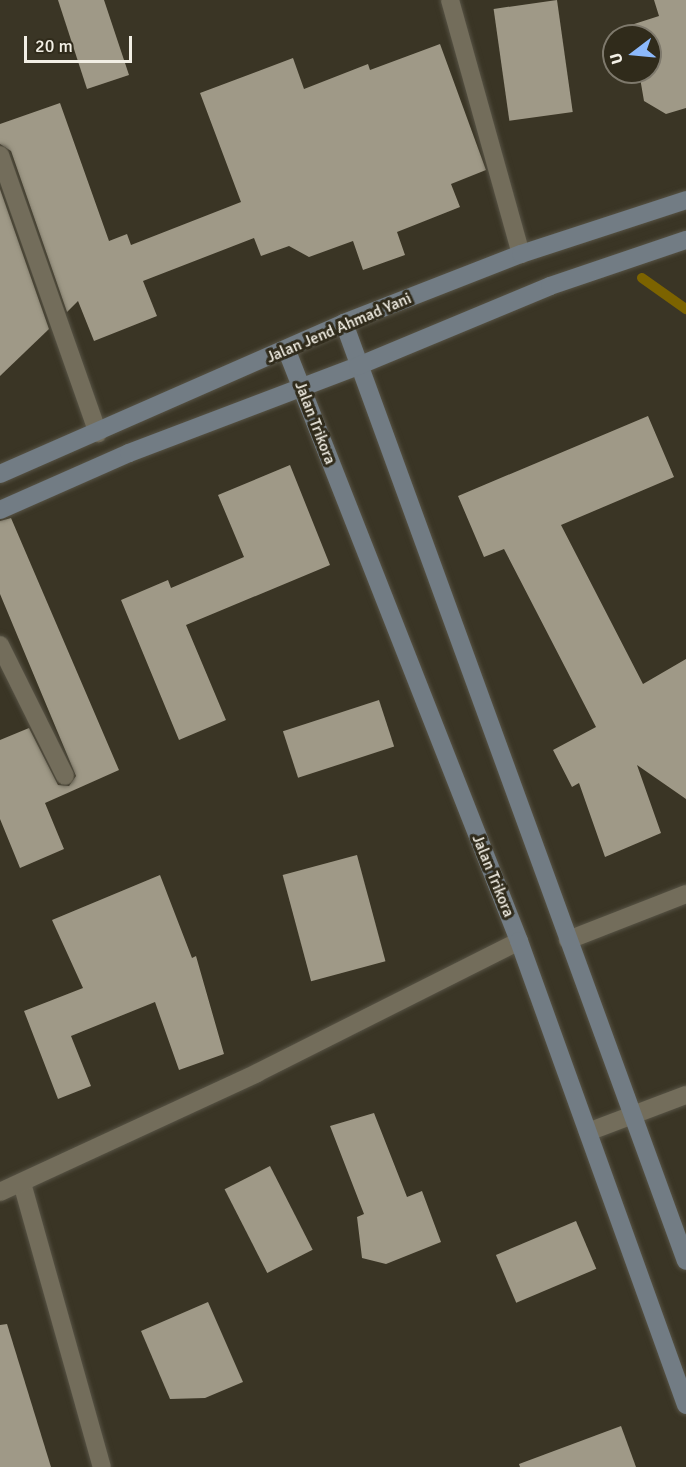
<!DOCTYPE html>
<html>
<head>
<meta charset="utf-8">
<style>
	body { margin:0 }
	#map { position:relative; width:686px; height:1467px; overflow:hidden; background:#3a3525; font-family:Signika,sans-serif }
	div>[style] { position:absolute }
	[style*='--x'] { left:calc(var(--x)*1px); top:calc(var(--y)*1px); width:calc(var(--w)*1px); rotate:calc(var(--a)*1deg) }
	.stream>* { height:10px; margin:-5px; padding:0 5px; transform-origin:5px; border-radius:5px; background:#7c6300 }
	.building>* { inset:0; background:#9f9987; transform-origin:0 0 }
	.roads { filter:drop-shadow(0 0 2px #575345) drop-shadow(0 0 2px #575345) }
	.street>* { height:18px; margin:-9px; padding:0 9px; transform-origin:9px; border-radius:9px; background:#736d5b }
	.secondary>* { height:18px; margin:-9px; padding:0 9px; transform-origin:9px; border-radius:9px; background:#727c84 }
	span { translate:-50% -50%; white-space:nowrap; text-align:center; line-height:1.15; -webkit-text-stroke:6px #302b1b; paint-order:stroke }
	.street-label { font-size:16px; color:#f2efe5 }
	.north { position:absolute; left:602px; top:24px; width:60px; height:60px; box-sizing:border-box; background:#302b1b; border:2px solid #7e796c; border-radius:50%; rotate:254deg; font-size:16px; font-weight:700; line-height:24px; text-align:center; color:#f2efe5 }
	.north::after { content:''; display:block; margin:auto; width:21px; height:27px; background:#8cb9fc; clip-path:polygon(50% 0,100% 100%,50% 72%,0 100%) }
	.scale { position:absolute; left:24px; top:36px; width:108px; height:27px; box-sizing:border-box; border:3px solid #f2efe5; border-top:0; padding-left:8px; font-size:18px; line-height:21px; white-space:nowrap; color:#f2efe5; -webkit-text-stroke:4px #302b1b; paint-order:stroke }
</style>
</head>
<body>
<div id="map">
	<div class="stream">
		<i style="--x:642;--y:278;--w:54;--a:35.2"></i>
	</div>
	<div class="building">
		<i style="clip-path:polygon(58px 0,104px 0,129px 75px,87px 89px)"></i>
		<i style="left:557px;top:0;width:113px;height:64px;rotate:82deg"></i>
		<i style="clip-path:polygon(654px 0,686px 0,686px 108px,666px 114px,644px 101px,639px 72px,650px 72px,650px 36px,633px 36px,631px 25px,659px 16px)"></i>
		<i style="clip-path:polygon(440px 44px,486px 170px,451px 184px,460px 207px,397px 232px,405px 255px,363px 270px,353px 241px,309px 257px,289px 246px,261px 256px,254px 238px,143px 281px,157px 316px,94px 341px,78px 301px,67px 312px,11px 151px,0 144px,0 124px,60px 103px,109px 241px,127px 234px,131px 245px,241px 202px,200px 93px,293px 58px,304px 89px,368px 64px,370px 70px)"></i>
		<i style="clip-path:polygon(0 189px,49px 329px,0 376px)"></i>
		<i style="clip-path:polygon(648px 416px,674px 477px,561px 525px,643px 684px,686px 659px,686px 799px,637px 765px,661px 833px,605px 857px,579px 783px,572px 787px,553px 750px,596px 727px,504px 549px,484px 557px,458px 496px)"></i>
		<i style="clip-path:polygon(290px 465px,330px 565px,186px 625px,226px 720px,179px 740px,121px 600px,168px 580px,171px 588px,244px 557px,218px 495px)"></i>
		<i style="clip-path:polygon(11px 518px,119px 770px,45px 803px,64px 849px,20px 868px,0 819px,0 740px,29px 728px,58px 785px,69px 786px,76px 776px,0 594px,0 521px)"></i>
		<i style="left:379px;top:700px;width:49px;height:101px;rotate:72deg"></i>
		<i style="left:357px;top:855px;width:110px;height:77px;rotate:75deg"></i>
		<i style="clip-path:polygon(160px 875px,192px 958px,196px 956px,224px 1054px,179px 1070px,155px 1002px,71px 1036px,91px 1086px,58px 1099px,24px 1011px,83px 988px,52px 920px)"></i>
		<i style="clip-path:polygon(374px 1113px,407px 1197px,422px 1191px,441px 1242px,386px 1264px,362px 1258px,357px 1217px,364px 1214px,330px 1126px)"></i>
		<i style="left:270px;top:1166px;width:94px;height:51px;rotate:63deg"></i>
		<i style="left:576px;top:1221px;width:52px;height:87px;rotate:67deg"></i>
		<i style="clip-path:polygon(208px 1302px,243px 1382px,205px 1398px,170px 1399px,141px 1331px)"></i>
		<i style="clip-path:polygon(7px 1324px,51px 1467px,0 1467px,0 1325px)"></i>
		<i style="clip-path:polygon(621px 1426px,636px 1467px,520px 1467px,519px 1464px)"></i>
	</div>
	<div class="roads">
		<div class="street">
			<i style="--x:450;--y:0;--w:264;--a:74.4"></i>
			<i style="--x:0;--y:155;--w:295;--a:70.6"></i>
			<i style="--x:0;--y:645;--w:146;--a:63.6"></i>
			<i style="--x:568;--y:940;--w:127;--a:-21.3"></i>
			<i style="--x:588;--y:1132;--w:105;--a:-20.7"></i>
			<i style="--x:22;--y:1183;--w:295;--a:74.3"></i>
			<i style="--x:0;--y:1192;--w:283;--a:-24.8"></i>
			<i style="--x:257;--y:1073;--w:293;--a:-26.7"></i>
		</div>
		<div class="secondary">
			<i style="--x:344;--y:323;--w:998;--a:69.97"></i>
			<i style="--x:287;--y:351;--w:634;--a:68.53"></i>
			<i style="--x:519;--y:941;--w:493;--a:70.2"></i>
			<i style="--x:0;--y:474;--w:376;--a:-23.7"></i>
			<i style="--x:344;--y:323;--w:190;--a:-21.3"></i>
			<i style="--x:521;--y:254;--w:174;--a:-18.1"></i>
			<i style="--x:0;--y:510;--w:141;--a:-23.8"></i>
			<i style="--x:129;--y:453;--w:245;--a:-20.8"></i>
			<i style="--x:358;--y:366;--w:208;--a:-22.6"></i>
			<i style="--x:550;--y:286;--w:144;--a:-18.7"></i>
		</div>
	</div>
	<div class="street-label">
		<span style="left:339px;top:328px;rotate:-23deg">Jalan Jend Ahmad Yani</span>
		<span style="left:315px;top:423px;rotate:69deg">Jalan Trikora</span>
		<span style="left:493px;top:876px;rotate:68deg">Jalan Trikora</span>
	</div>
	<div class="north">U</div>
	<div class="scale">20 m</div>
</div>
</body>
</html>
